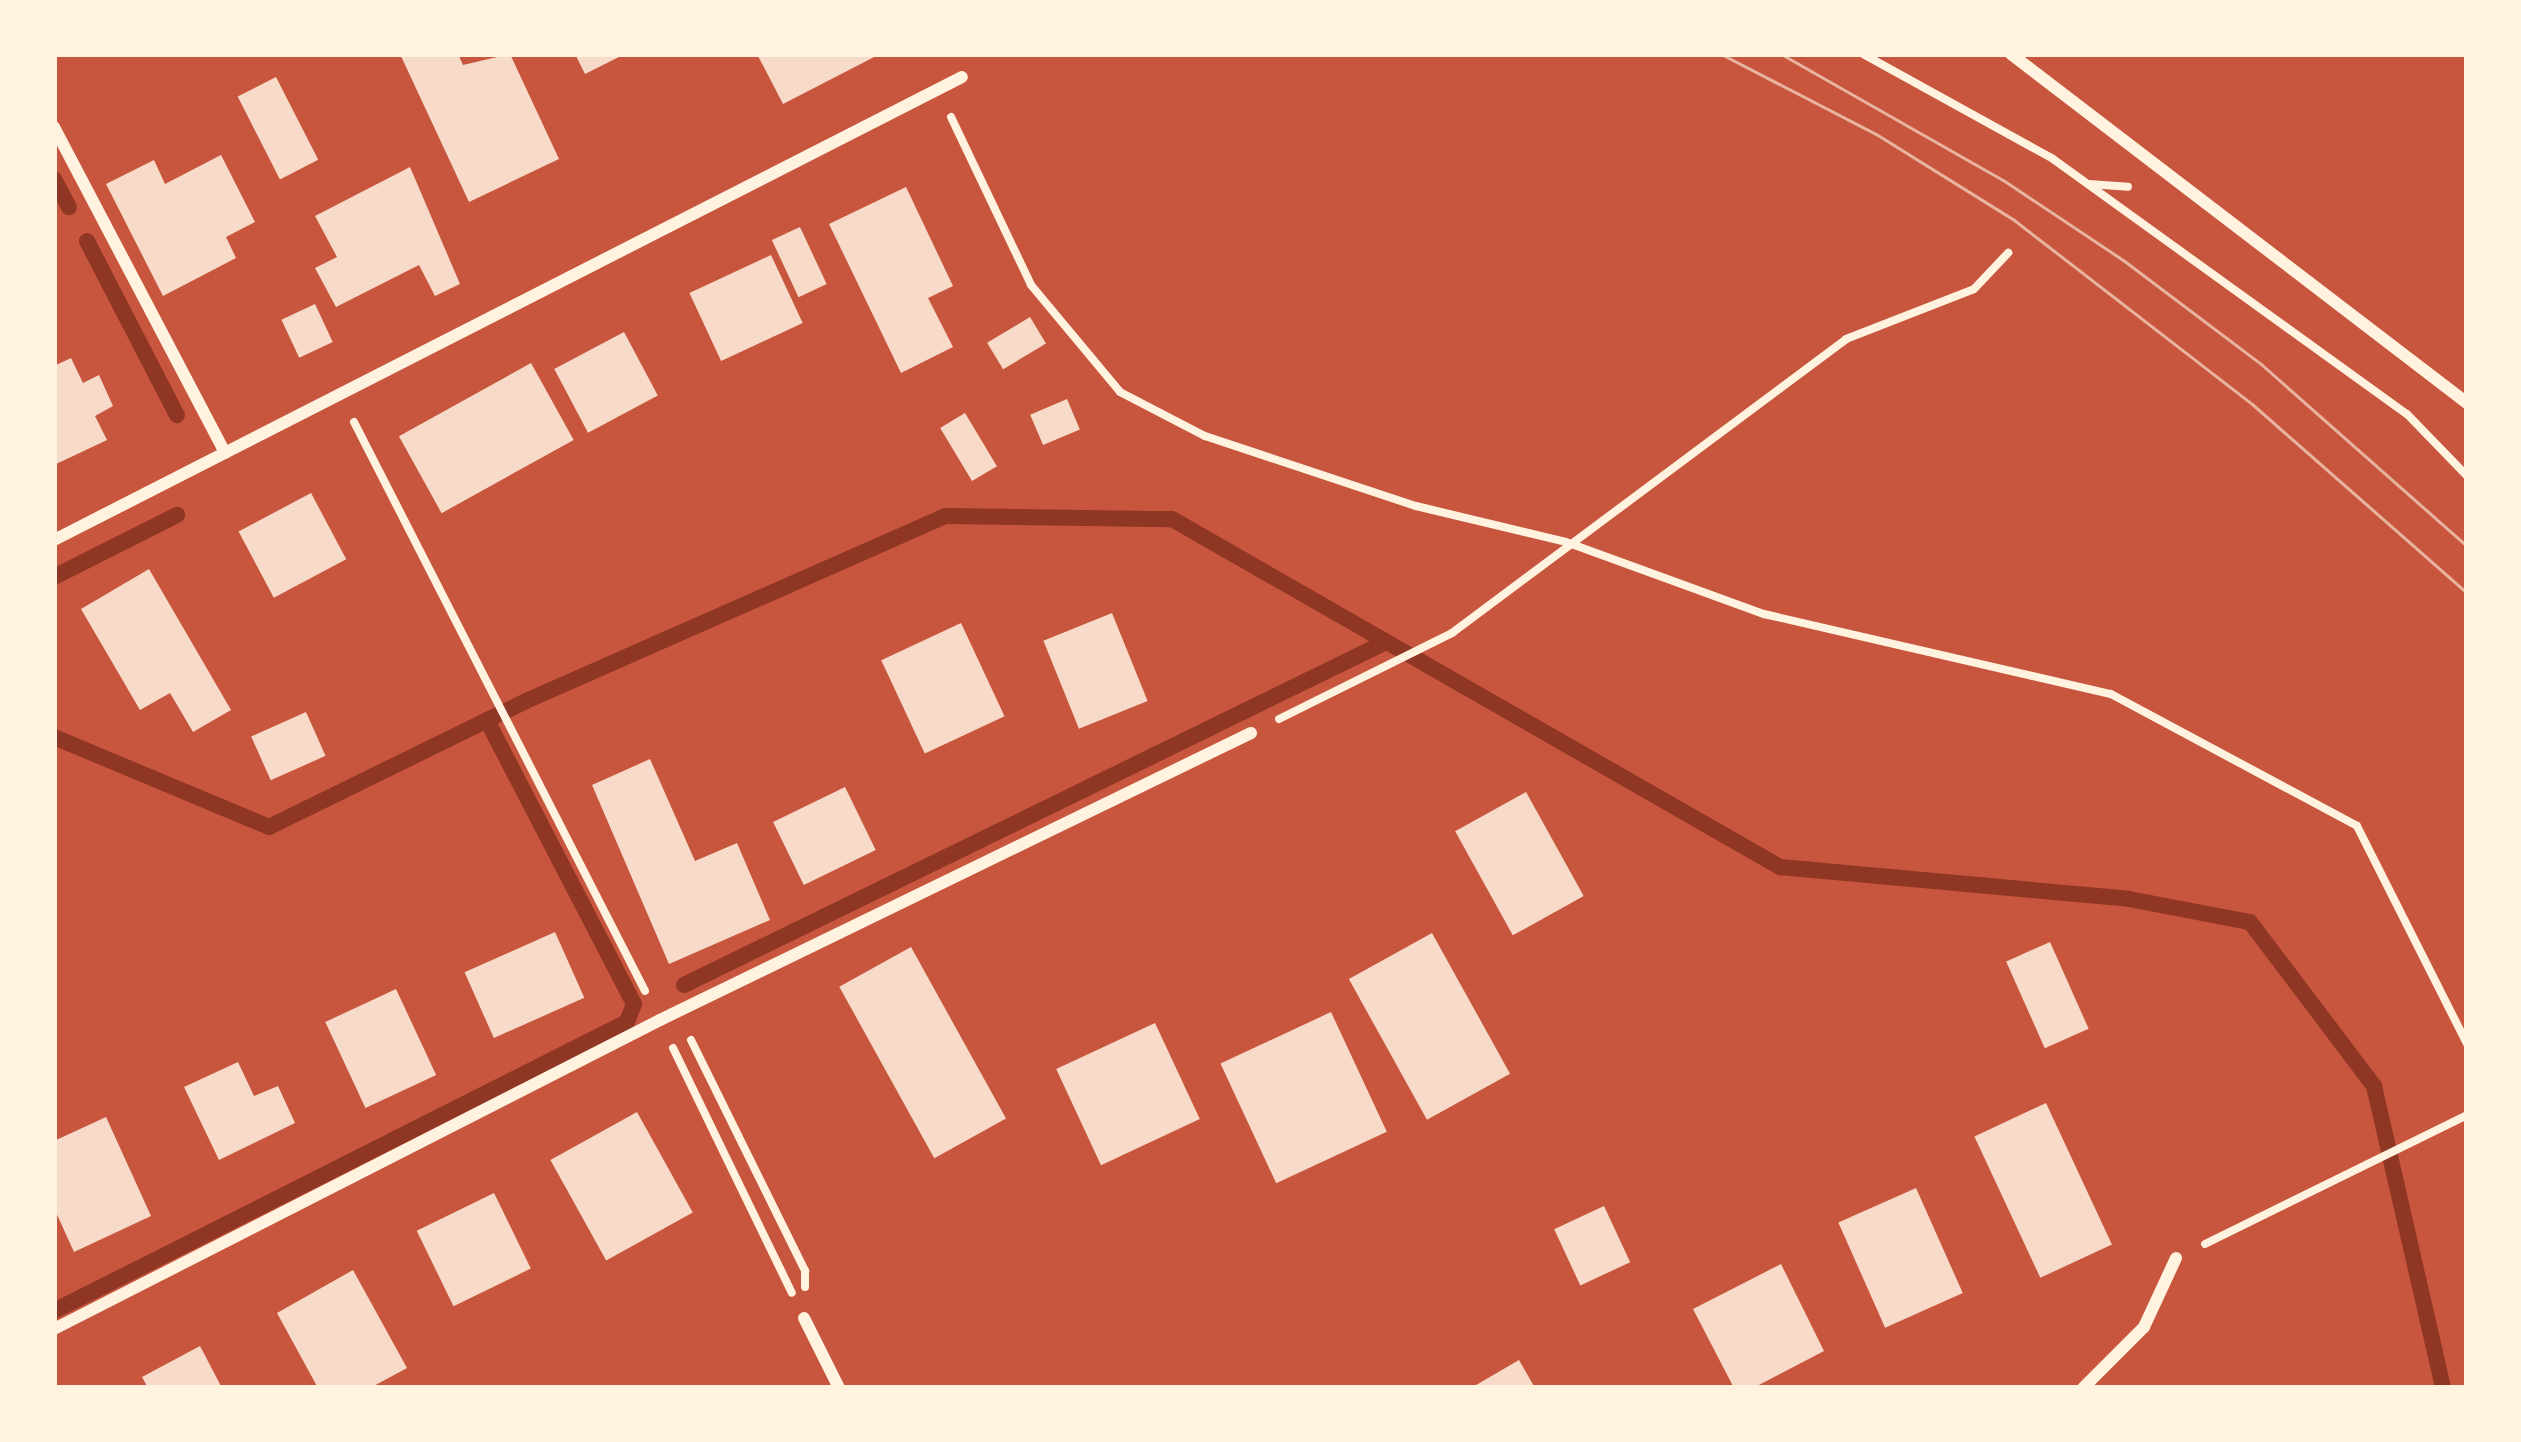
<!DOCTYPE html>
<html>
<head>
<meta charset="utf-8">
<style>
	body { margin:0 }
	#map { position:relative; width:2521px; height:1442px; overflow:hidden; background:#c8553d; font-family:Manrope,sans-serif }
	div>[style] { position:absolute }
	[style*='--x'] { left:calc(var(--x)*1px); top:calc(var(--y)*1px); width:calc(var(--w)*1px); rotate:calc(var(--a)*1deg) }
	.stream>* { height:16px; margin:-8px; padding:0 8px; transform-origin:8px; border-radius:8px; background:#8f3625 }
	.building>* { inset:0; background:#f7dbc8; transform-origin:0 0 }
	.path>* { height:8px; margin:-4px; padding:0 4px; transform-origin:4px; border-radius:4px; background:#fff3e0 }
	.minor>* { height:12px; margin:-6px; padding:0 6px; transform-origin:6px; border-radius:6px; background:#fff3e0 }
	.tram>* { height:3px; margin:-1.5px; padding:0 1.5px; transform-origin:1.5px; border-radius:1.5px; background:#e9b49f }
	span { translate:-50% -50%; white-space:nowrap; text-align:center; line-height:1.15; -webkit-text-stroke:12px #fff3e0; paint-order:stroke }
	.frame { position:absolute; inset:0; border:57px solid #fff3e0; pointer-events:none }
</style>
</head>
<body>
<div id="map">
	<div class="stream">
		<i style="--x:54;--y:179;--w:32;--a:62"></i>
		<i style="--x:87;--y:241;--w:196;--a:62.7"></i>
		<i style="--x:54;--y:577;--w:138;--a:-26.8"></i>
		<i style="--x:54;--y:737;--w:233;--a:22.7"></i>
		<i style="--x:269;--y:827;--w:286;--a:-26.1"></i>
		<i style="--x:526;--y:701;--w:459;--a:-23.8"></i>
		<i style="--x:946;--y:516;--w:226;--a:0.8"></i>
		<i style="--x:1172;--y:519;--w:701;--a:29.79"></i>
		<i style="--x:1780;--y:867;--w:350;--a:5.2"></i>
		<i style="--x:2129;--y:899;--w:123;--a:10.8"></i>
		<i style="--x:2250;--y:922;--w:206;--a:52.9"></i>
		<i style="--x:2374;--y:1086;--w:310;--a:77.1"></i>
		<i style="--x:684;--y:985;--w:779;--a:-26.04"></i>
		<i style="--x:54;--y:1311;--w:642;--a:-26.76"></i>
		<i style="--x:627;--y:1022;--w:19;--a:-69"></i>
		<i style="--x:634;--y:1004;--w:320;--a:-117.4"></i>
	</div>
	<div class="building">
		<i style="clip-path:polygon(400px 54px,458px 54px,463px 65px,510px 54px,559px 159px,469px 202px)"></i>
		<i style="clip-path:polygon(575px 54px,625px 54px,585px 74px)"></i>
		<i style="clip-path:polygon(757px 54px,880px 54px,783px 104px)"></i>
		<i style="left:276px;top:77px;width:93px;height:43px;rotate:63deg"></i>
		<i style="clip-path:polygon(221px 155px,255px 222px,226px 237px,236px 258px,163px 296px,106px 184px,154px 160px,165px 184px)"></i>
		<i style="clip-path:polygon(410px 167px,460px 284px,435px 296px,419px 265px,336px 307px,315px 268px,337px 257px,315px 216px)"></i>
		<i style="clip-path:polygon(906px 187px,953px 286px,928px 298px,953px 347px,901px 373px,829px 224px)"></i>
		<i style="left:800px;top:227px;width:63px;height:31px;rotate:65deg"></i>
		<i style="left:771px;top:255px;width:75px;height:90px;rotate:65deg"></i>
		<i style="left:315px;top:304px;width:42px;height:37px;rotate:65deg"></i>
		<i style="left:1030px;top:317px;width:31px;height:50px;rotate:59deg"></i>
		<i style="left:624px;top:332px;width:72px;height:79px;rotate:62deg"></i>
		<i style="clip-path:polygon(71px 358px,83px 383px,99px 375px,113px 406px,95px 416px,107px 440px,54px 465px,54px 366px)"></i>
		<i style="left:531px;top:363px;width:88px;height:151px;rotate:61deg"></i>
		<i style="left:1067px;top:399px;width:33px;height:40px;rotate:67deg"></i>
		<i style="left:965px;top:413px;width:62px;height:29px;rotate:59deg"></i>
		<i style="left:311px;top:493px;width:75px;height:82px;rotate:62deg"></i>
		<i style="clip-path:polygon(149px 569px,231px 710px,193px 732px,170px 693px,140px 710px,81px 609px)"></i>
		<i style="left:1112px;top:613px;width:95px;height:74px;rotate:68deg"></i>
		<i style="left:961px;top:623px;width:103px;height:88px;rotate:65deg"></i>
		<i style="left:306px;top:712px;width:48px;height:60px;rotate:66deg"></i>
		<i style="clip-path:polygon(650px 759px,695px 861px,737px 843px,770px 920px,669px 964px,592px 785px)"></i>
		<i style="left:845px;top:787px;width:70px;height:80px;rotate:64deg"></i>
		<i style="left:1526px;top:792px;width:119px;height:81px;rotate:61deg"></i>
		<i style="left:555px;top:932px;width:72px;height:99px;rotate:66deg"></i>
		<i style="left:1432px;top:933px;width:161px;height:95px;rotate:61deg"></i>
		<i style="left:2050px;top:942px;width:95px;height:48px;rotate:66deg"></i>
		<i style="left:911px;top:947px;width:196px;height:82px;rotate:61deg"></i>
		<i style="left:396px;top:989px;width:95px;height:78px;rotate:65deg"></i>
		<i style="left:1331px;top:1012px;width:132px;height:122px;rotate:65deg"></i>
		<i style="left:1155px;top:1023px;width:106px;height:109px;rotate:65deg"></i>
		<i style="clip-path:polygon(238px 1062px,254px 1096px,278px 1086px,295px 1123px,219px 1160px,184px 1087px)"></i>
		<i style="left:2046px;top:1103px;width:156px;height:79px;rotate:65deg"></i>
		<i style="left:637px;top:1112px;width:115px;height:99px;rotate:61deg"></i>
		<i style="clip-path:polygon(106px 1117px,151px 1216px,74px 1252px,54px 1208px,54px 1141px)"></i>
		<i style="left:1916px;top:1188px;width:115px;height:85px;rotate:66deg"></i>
		<i style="left:494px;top:1193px;width:84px;height:86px;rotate:64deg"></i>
		<i style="left:1604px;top:1206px;width:62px;height:55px;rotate:65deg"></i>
		<i style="clip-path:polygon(1781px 1264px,1824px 1351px,1753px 1388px,1734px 1388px,1693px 1309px)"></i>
		<i style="clip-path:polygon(353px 1270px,407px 1368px,370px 1388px,318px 1388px,277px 1313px)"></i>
		<i style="clip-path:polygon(200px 1346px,222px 1388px,148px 1388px,142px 1377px)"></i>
		<i style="clip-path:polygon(1519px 1360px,1535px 1388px,1471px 1388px)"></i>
	</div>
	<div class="path">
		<i style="--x:1863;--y:54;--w:217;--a:28.9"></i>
		<i style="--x:2053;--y:159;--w:436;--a:35.8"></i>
		<i style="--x:2407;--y:414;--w:86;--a:45.9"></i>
		<i style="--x:951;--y:117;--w:186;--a:64.5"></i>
		<i style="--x:1031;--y:285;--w:139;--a:50.2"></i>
		<i style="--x:1120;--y:392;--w:96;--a:27.4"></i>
		<i style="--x:1205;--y:436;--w:222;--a:18.4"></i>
		<i style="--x:1416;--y:506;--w:154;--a:13.5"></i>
		<i style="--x:1566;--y:542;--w:211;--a:20"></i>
		<i style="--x:1764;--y:614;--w:356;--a:13"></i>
		<i style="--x:2111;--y:694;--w:279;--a:28.2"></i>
		<i style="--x:2357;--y:826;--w:244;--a:63.2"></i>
		<i style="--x:2089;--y:184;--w:39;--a:4"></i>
		<i style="--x:354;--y:422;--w:639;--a:62.91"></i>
		<i style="--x:1279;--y:719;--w:193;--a:-26.4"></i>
		<i style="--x:1452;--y:633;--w:492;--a:-36.7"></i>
		<i style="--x:1846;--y:339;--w:137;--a:-21.3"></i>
		<i style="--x:1974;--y:289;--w:50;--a:-46.6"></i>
		<i style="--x:691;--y:1040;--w:258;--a:63.7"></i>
		<i style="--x:805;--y:1271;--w:16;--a:90"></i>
		<i style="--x:673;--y:1048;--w:272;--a:64.1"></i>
		<i style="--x:2205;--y:1244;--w:292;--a:-26.2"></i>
	</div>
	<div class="minor">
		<i style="--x:2011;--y:54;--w:574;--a:37.43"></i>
		<i style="--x:54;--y:127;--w:368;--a:62.3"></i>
		<i style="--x:54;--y:540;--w:1019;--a:-27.02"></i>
		<i style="--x:804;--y:1318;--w:78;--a:63.4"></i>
		<i style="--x:54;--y:1329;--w:680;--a:-27.02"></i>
		<i style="--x:660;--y:1020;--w:657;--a:-25.9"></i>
		<i style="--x:2083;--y:1388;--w:86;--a:-45"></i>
		<i style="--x:2144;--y:1327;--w:76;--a:-65.1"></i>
	</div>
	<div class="tram">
		<i style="--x:1721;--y:54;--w:174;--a:27.3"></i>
		<i style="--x:1876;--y:134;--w:163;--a:31.9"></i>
		<i style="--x:2014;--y:220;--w:301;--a:37.7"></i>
		<i style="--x:2252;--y:404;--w:286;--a:41.3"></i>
		<i style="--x:1781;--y:54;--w:255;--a:29.6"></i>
		<i style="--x:2003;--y:180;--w:144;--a:33.7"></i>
		<i style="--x:2123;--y:260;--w:173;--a:37"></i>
		<i style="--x:2261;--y:364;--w:275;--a:41.5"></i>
	</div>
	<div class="frame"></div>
</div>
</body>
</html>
